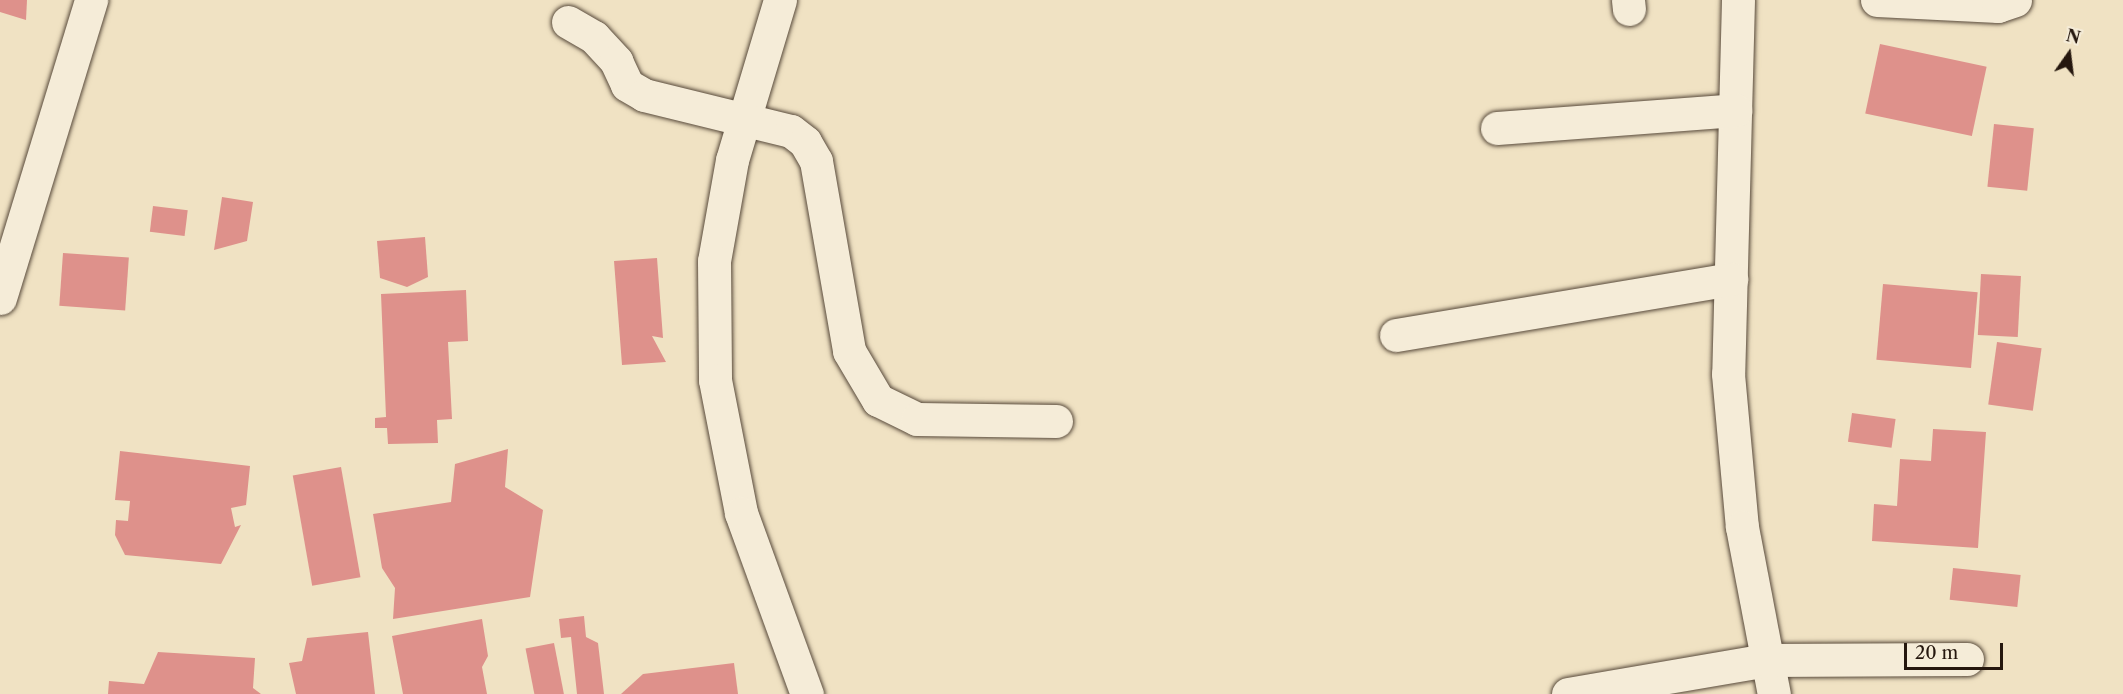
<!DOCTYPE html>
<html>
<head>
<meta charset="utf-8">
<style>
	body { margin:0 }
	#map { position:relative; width:2123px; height:694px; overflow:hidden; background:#f0e2c3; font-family:"Libre Caslon Text",serif }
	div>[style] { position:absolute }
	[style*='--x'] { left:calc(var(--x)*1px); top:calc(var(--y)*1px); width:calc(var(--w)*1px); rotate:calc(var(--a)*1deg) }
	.building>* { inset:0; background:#de918b; transform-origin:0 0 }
	.roads { filter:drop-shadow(0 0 2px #584a3b) drop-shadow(0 0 2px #584a3b) }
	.minor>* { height:33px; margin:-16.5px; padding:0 16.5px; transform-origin:16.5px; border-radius:16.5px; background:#f5ecd8 }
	span { translate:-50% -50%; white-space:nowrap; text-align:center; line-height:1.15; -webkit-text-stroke:4.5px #f5ecd8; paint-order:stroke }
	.north { position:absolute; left:2039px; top:24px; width:60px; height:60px; -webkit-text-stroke:4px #f5ecd8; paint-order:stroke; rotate:14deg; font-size:16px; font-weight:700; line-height:24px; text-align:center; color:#25170e }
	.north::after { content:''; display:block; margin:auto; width:21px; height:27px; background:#25170e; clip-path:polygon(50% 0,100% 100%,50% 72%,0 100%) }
	.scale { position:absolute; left:1904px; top:643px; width:99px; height:27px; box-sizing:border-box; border:3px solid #25170e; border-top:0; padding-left:8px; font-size:18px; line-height:21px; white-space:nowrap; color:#25170e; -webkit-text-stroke:4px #f5ecd8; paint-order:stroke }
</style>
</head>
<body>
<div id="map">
	<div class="building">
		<i style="clip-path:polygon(0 0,27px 0,26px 20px,0 12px)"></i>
		<i style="left:1880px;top:44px;width:109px;height:71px;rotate:12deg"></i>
		<i style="left:1994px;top:124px;width:40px;height:63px;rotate:6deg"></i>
		<i style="clip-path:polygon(222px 197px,253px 202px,247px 241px,214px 250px)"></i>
		<i style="left:153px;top:206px;width:35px;height:26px;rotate:7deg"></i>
		<i style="clip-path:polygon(425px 237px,428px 277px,407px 287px,380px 278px,377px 241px)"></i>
		<i style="left:63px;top:253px;width:66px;height:53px;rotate:4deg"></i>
		<i style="clip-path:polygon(657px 258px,663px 338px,652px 336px,666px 362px,622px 365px,614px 261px)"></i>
		<i style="left:1981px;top:274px;width:40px;height:61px;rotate:3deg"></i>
		<i style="left:1883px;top:284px;width:95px;height:76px;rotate:5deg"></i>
		<i style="clip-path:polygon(466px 290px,468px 341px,448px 342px,452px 419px,437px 420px,438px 443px,388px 444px,387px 428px,375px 428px,375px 418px,386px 417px,381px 294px)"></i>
		<i style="left:1997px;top:342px;width:45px;height:63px;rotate:8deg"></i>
		<i style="left:1852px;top:413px;width:44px;height:29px;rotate:8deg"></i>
		<i style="clip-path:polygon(1933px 429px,1986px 432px,1978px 548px,1872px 541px,1874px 504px,1897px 506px,1900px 459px,1931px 461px)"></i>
		<i style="clip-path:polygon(508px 449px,505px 487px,543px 510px,530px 597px,393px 619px,395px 588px,382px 568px,373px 514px,451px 502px,455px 464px)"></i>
		<i style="clip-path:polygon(120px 451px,250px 466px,246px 505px,231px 508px,235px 527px,241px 525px,221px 564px,125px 555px,115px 535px,116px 520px,128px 521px,130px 501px,115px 500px)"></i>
		<i style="left:341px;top:467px;width:112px;height:49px;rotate:80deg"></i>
		<i style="left:1953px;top:568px;width:68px;height:32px;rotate:6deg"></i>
		<i style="clip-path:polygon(584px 616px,586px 637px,598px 643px,604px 694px,577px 694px,571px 637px,561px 638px,559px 619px)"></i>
		<i style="clip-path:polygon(482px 619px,488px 656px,482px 667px,487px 694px,403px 694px,392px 636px)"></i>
		<i style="clip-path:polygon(368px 632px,375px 694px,296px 694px,289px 663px,302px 661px,307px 638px)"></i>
		<i style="left:554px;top:643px;width:52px;height:29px;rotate:79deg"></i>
		<i style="clip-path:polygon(158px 652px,255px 658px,253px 688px,261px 694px,108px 694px,109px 681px,144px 684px)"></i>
		<i style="clip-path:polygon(734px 663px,738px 694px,621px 694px,643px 674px)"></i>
	</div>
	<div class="roads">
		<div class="minor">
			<i style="--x:780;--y:0;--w:167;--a:106.7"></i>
			<i style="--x:732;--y:160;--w:103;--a:100.1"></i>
			<i style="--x:714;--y:261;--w:119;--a:89.5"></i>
			<i style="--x:715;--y:380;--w:136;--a:78.9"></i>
			<i style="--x:741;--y:513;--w:193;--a:70"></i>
			<i style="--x:1628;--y:0;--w:9;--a:84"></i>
			<i style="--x:1738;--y:0;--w:374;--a:91.5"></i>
			<i style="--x:1728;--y:374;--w:154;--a:84.8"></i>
			<i style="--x:1742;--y:527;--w:170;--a:79.2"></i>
			<i style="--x:1877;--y:0;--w:121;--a:2.8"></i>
			<i style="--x:1998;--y:6;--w:18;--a:-19"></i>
			<i style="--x:568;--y:22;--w:30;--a:30"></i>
			<i style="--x:594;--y:37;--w:33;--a:47"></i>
			<i style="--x:616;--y:61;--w:26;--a:65"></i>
			<i style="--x:627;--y:85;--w:20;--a:30"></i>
			<i style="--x:644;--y:95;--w:151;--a:13.8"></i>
			<i style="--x:791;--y:131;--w:18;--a:38"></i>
			<i style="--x:805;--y:142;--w:22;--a:60"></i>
			<i style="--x:816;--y:161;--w:193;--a:80.1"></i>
			<i style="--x:849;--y:351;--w:57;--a:59.4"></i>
			<i style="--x:878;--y:400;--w:43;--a:26"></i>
			<i style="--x:917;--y:419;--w:139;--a:0.8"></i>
			<i style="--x:1497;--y:128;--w:239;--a:-4.3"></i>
			<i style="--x:0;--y:298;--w:312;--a:-73"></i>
			<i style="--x:1396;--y:335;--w:340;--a:-9.5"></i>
			<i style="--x:1568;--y:694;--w:201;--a:-9.7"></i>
			<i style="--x:1766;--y:660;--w:201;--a:-0.3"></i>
		</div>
	</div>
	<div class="north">N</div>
	<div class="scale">20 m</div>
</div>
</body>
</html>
